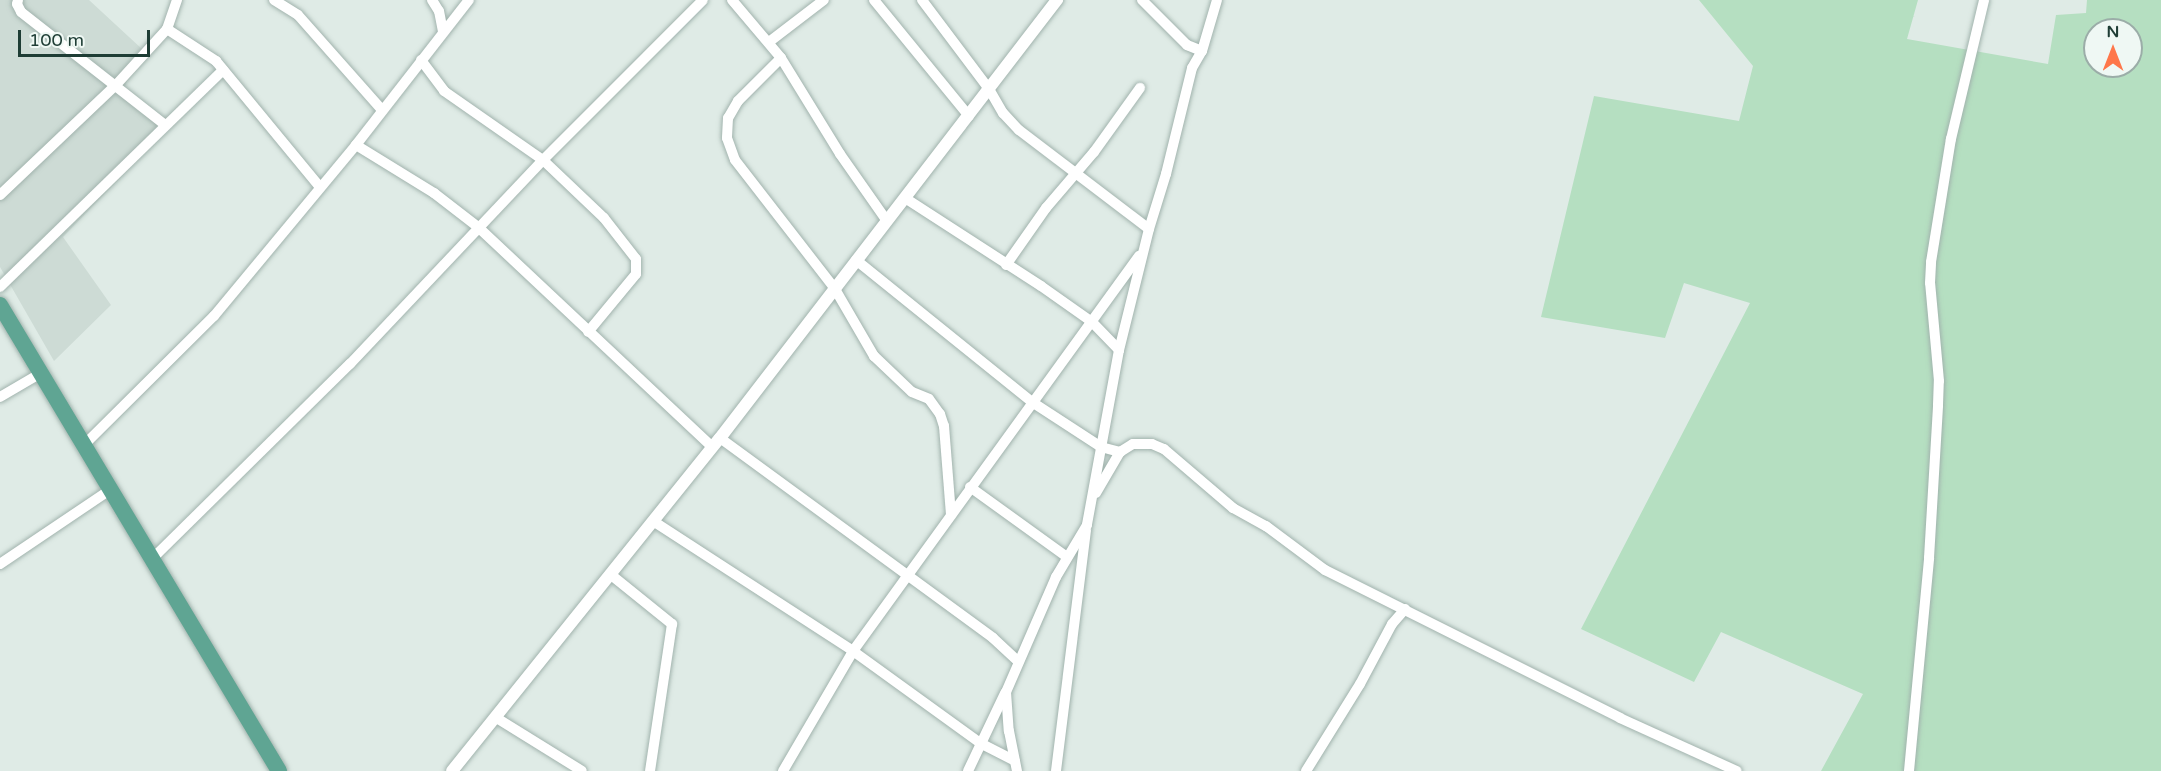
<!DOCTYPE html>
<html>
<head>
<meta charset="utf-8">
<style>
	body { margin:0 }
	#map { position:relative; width:2161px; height:771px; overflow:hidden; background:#dfebe6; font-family:"Varela Round",sans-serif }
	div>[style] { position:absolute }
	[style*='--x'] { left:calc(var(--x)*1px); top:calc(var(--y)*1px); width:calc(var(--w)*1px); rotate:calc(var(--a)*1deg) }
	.built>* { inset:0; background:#cddbd5 }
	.green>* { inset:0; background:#b5dfc1 }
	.roads { filter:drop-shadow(0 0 2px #a1b3ad) drop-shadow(0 0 2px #a1b3ad) }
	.minor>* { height:10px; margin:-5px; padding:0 5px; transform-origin:5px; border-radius:5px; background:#fff }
	.tertiary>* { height:12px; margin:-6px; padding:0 6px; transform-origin:6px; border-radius:6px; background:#fff }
	.primary>* { height:16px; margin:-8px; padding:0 8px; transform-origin:8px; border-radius:8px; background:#5fa593 }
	span { translate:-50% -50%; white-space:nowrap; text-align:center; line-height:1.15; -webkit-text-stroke:4.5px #eff8f4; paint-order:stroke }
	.north { position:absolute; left:2083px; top:18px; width:60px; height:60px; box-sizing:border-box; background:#eff8f4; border:2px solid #9bada8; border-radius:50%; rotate:0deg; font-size:16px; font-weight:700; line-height:24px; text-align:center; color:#1e3d35 }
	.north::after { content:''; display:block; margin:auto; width:21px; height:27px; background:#fe774a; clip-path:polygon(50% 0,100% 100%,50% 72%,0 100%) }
	.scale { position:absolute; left:18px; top:30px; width:132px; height:27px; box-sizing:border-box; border:3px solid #1e3d35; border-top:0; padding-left:8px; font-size:18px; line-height:21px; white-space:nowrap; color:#1e3d35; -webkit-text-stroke:4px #eff8f4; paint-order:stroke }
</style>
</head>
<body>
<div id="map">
	<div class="built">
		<i style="clip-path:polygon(0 0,89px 0,142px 49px,124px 88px,171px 125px,63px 237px,111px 305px,54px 361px,0 267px)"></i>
	</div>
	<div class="green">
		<i style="clip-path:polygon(evenodd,1699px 0,1918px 0,1907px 39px,2048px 64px,2056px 15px,2086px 13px,2087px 0,2161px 0,2161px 771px,1821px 771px,1863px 694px,1721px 632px,1694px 682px,1581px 629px,1750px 303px,1684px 283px,1665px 338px,1541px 317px,1594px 96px,1739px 121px,1753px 66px,1699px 0,2095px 30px,2131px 30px,2131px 66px,2095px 66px,2095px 30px)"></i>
	</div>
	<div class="roads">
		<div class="minor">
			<i style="--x:18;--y:0;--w:4;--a:104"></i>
			<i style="--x:17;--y:4;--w:9;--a:63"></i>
			<i style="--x:21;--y:12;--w:183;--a:38.1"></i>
			<i style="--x:274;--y:0;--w:28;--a:32"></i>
			<i style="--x:298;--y:15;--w:127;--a:48.5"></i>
			<i style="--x:432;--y:0;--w:13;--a:58"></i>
			<i style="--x:439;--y:11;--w:21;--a:79"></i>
			<i style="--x:732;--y:0;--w:76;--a:49.8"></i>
			<i style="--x:781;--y:58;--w:113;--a:58.4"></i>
			<i style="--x:840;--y:154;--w:82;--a:55"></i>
			<i style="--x:874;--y:0;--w:150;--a:50.7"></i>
			<i style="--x:922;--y:0;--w:111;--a:53"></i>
			<i style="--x:989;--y:89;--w:28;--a:60"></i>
			<i style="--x:1003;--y:113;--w:23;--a:47"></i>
			<i style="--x:1019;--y:130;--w:163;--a:37.3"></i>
			<i style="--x:1149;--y:229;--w:125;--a:103.9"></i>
			<i style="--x:1119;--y:350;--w:178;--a:100.4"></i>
			<i style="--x:1087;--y:525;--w:61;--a:120.8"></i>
			<i style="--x:1056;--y:577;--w:125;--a:113.5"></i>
			<i style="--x:1006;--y:692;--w:39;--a:86"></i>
			<i style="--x:1009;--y:731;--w:41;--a:78.7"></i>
			<i style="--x:1142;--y:0;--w:64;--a:45"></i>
			<i style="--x:1187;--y:45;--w:16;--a:22"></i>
			<i style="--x:167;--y:29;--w:59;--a:33.1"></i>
			<i style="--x:216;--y:61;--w:163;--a:50.5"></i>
			<i style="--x:769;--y:42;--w:69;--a:-37.4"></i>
			<i style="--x:781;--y:58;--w:61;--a:135"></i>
			<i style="--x:738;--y:101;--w:20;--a:120"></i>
			<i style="--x:728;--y:118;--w:20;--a:93"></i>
			<i style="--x:727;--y:138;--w:23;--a:70"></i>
			<i style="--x:735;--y:160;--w:163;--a:52.2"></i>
			<i style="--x:835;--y:289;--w:78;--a:59.8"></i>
			<i style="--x:874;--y:356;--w:52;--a:43.5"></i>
			<i style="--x:912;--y:392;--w:18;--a:22"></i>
			<i style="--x:929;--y:399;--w:19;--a:54"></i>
			<i style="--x:940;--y:414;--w:13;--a:72"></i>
			<i style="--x:944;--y:426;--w:89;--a:85.5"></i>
			<i style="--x:421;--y:60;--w:39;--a:53"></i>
			<i style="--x:444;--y:91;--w:121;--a:34.9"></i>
			<i style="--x:543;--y:160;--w:84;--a:43.6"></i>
			<i style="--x:604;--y:218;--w:52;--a:52"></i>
			<i style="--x:636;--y:259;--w:15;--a:90"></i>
			<i style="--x:636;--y:274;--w:75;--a:129.6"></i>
			<i style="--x:356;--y:145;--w:92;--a:31.6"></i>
			<i style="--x:434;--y:193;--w:56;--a:37.7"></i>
			<i style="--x:478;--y:227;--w:321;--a:43.2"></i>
			<i style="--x:0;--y:195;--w:158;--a:-43.5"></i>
			<i style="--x:115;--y:86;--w:77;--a:-47.6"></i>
			<i style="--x:167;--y:29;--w:31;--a:-71"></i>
			<i style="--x:905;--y:198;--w:162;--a:32.9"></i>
			<i style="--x:1041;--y:286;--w:62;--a:35.2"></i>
			<i style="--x:1092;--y:322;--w:39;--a:46"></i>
			<i style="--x:1149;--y:229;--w:58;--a:-72.8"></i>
			<i style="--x:1166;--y:174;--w:109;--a:-76.2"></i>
			<i style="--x:1192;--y:68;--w:20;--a:-60"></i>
			<i style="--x:1202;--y:51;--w:53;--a:-73.6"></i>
			<i style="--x:856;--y:260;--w:226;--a:38.9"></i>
			<i style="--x:1032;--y:402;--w:82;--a:33.1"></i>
			<i style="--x:1101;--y:447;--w:20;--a:15"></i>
			<i style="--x:1006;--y:265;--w:70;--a:-54.9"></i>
			<i style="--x:1046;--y:208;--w:74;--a:-49.4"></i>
			<i style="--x:1094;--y:152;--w:79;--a:-54.3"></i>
			<i style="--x:0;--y:287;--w:311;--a:-44.2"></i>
			<i style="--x:0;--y:397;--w:48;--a:-30.3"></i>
			<i style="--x:720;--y:438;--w:338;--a:36.2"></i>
			<i style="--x:993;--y:638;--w:34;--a:43"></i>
			<i style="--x:84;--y:445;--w:183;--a:-44.8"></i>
			<i style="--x:214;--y:316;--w:222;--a:-50.3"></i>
			<i style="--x:356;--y:145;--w:184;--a:-52.1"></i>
			<i style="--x:970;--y:487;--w:120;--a:35.8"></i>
			<i style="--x:1096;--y:493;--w:48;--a:-59.7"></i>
			<i style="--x:1120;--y:452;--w:15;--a:-32"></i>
			<i style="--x:1133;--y:444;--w:19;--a:0"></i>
			<i style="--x:1152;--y:444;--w:13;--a:23"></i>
			<i style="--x:1164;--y:449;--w:91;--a:40.5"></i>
			<i style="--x:1233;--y:508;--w:38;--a:29"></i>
			<i style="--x:1266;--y:526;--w:74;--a:36.7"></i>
			<i style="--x:1325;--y:570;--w:330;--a:26.6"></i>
			<i style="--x:1620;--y:718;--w:128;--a:24.4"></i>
			<i style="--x:653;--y:521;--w:239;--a:33"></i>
			<i style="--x:853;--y:651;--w:157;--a:35.9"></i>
			<i style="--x:980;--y:743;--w:39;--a:27"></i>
			<i style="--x:154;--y:557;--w:275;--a:-44.6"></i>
			<i style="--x:350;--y:364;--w:281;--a:-46.6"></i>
			<i style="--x:543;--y:160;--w:226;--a:-45"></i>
			<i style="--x:0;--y:564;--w:134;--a:-34"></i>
			<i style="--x:610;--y:574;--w:80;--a:38.9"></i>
			<i style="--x:672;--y:624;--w:149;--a:98.5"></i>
			<i style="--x:495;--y:717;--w:102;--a:31.8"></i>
			<i style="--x:783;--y:771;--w:139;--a:-59.7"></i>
			<i style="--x:853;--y:651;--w:488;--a:-54.1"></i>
			<i style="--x:968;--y:771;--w:86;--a:-64.6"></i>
			<i style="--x:1056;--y:771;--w:243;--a:-82.9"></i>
			<i style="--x:1306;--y:771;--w:102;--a:-58.2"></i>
			<i style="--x:1360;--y:684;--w:68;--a:-61.9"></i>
			<i style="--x:1392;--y:624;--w:20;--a:-49"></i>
			<i style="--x:1909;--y:771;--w:214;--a:-84.6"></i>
			<i style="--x:1929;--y:558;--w:153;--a:-86.6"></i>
			<i style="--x:1938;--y:405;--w:24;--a:-88"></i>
			<i style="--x:1939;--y:381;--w:98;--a:-95.2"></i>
			<i style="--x:1930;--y:283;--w:21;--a:-87"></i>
			<i style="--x:1931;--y:262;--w:125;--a:-80.8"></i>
			<i style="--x:1951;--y:139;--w:143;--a:-76.6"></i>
		</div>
		<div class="tertiary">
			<i style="--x:452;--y:771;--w:427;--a:-51.2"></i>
			<i style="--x:720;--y:438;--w:553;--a:-52.43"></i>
		</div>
		<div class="primary">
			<i style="--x:0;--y:305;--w:543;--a:59.09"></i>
		</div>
	</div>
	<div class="north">N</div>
	<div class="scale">100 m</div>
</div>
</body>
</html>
